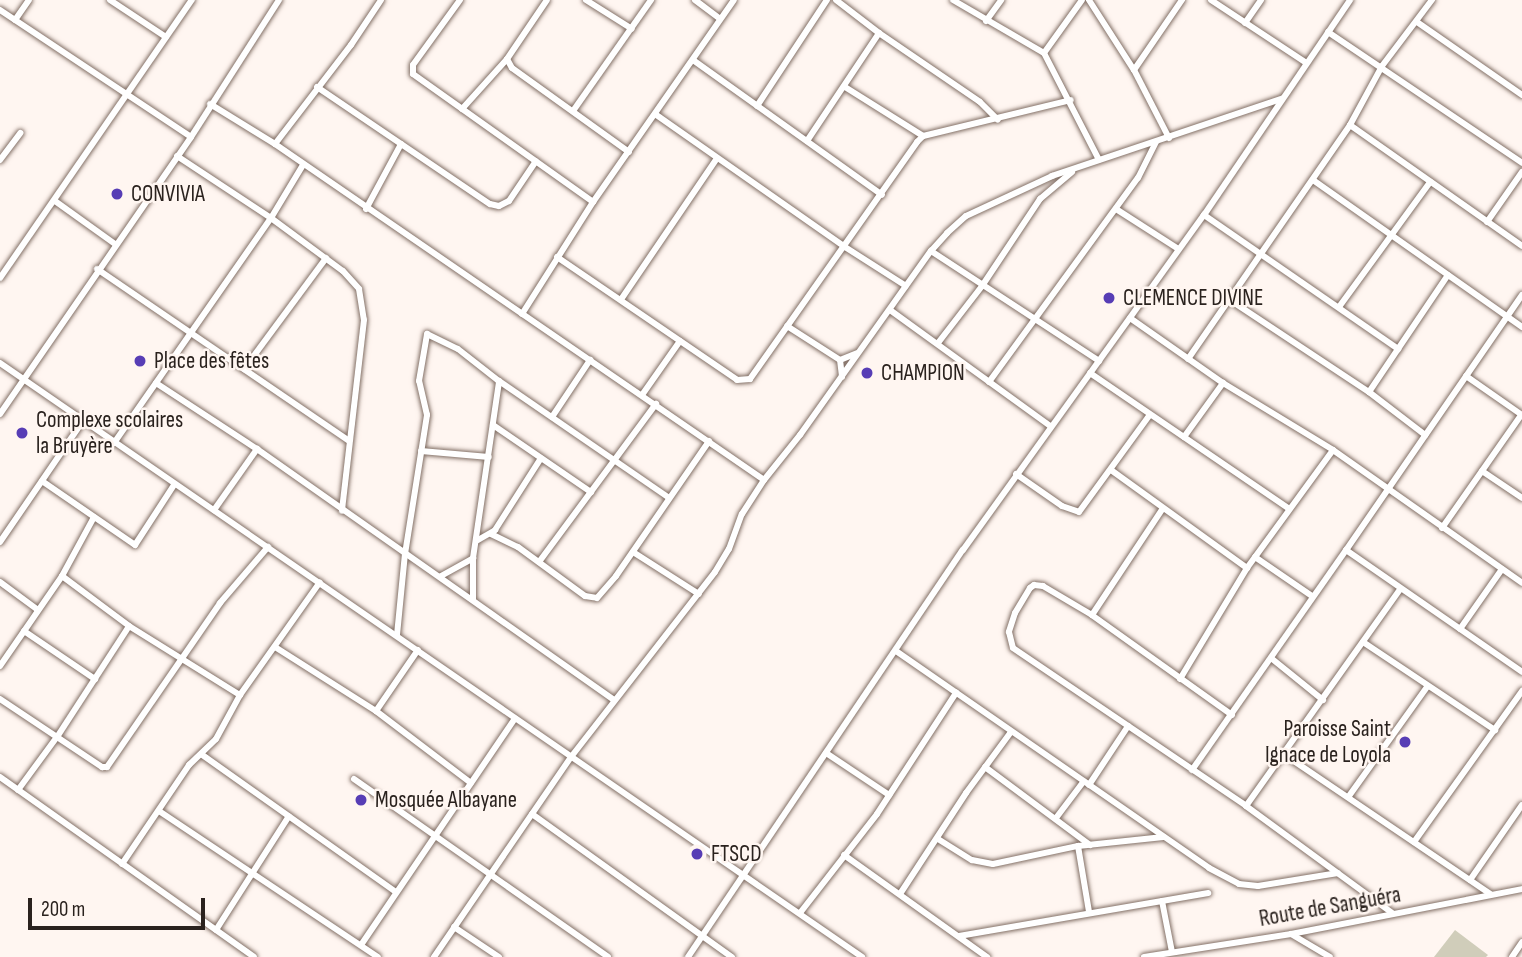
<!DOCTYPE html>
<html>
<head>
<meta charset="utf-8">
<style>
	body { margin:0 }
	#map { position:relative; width:1522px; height:957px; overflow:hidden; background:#fff6f1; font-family:"Sofia Sans Condensed",sans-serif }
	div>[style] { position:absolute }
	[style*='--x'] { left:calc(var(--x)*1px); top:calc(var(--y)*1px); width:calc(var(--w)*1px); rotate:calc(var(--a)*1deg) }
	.green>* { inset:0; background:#d0cdba }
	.roads { filter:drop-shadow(0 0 2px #837066) drop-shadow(0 0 2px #837066) }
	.minor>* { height:6px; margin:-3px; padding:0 3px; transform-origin:3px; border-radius:3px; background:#fff }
	.dots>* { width:19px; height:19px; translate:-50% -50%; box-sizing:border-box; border:4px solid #fff6f1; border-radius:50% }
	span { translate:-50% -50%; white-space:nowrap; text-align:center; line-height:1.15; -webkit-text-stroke:5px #fff6f1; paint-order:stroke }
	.poi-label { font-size:23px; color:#2a221e }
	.left { translate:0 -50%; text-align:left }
	.right { translate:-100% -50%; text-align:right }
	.street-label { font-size:23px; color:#2a221e }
	.scale { position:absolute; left:28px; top:898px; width:177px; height:32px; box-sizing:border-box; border:4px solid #2a221e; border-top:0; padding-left:9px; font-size:21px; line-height:24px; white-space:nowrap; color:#2a221e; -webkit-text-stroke:5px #fff6f1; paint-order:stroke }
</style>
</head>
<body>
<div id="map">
	<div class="green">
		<i style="clip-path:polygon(1455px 930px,1488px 955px,1486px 957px,1434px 957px)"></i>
	</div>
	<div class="roads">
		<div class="minor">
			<i style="--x:110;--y:0;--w:67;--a:33.5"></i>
			<i style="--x:460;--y:0;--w:80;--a:125.9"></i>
			<i style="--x:413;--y:65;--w:9;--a:90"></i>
			<i style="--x:413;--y:74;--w:221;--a:35.4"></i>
			<i style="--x:586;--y:0;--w:54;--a:32.2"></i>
			<i style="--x:695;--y:0;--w:31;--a:37"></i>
			<i style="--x:953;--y:0;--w:105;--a:30.2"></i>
			<i style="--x:1044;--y:53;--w:120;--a:62.8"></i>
			<i style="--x:1089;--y:0;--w:83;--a:57.3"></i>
			<i style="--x:1211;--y:0;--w:113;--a:33.4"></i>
			<i style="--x:0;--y:10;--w:229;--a:33.6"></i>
			<i style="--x:15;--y:20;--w:24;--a:-55"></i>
			<i style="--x:986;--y:21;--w:26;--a:-54"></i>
			<i style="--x:1417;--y:22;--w:128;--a:34.8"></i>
			<i style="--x:1245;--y:23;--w:28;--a:-55"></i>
			<i style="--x:1328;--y:32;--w:234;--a:34"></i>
			<i style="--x:879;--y:33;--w:122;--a:34.3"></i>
			<i style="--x:980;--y:102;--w:25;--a:45"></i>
			<i style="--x:1044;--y:53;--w:65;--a:-54.4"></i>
			<i style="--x:507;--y:59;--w:10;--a:61"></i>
			<i style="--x:512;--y:68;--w:144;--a:35.7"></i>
			<i style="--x:693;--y:60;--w:232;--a:35.5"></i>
			<i style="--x:317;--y:87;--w:209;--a:34.1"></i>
			<i style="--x:490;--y:204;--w:9;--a:13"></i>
			<i style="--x:499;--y:206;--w:11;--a:-27"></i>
			<i style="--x:509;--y:201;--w:48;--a:-56"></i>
			<i style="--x:845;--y:87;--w:92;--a:32.1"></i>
			<i style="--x:210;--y:104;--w:76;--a:31.6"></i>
			<i style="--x:275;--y:144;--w:593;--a:34.49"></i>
			<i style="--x:757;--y:106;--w:127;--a:-56.6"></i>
			<i style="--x:462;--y:109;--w:67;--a:-48"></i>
			<i style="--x:507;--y:59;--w:71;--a:-55.9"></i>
			<i style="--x:573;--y:111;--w:136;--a:-54.9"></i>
			<i style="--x:655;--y:114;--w:232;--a:35"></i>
			<i style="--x:845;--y:247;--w:72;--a:32.6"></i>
			<i style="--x:1350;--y:125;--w:210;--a:35.1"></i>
			<i style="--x:1169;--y:138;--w:76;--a:-117.2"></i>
			<i style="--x:1134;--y:70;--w:85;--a:-55.6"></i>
			<i style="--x:807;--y:141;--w:130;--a:-56.3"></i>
			<i style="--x:879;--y:33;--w:54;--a:-142.5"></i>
			<i style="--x:275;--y:144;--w:125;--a:-52.5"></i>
			<i style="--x:351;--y:45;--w:54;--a:-56.3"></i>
			<i style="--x:177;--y:156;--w:113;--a:33.4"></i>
			<i style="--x:271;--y:218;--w:89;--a:36.4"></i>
			<i style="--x:343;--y:271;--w:24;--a:48"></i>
			<i style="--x:359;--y:289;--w:31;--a:81"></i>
			<i style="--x:364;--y:320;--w:192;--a:96.6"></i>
			<i style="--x:0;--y:160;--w:34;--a:-53"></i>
			<i style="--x:1313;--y:180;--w:256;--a:35.1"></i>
			<i style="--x:55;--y:201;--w:74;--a:35.6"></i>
			<i style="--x:366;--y:209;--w:74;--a:-61.7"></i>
			<i style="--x:1116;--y:209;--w:72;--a:32.6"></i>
			<i style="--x:1204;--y:215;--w:236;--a:34.6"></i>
			<i style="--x:1487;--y:222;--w:61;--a:-55"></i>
			<i style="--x:931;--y:251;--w:201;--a:33.2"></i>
			<i style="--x:557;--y:257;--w:218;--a:34.3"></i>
			<i style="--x:737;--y:380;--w:13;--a:-4"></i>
			<i style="--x:750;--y:379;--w:290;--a:-54.8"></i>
			<i style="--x:917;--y:142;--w:8;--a:-45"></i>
			<i style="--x:923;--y:136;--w:152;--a:-13.7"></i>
			<i style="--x:97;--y:269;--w:305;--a:34.3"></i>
			<i style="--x:0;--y:278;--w:338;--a:-55.4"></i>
			<i style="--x:1522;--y:295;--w:310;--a:124.6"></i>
			<i style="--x:1346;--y:550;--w:214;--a:34.7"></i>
			<i style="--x:622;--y:298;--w:169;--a:-55.8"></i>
			<i style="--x:1230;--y:300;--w:167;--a:33.5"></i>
			<i style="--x:1369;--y:392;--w:71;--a:37.5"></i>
			<i style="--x:1339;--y:307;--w:155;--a:-53.9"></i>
			<i style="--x:890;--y:310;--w:198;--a:35.9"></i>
			<i style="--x:522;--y:314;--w:133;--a:-57.6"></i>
			<i style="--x:593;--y:202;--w:246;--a:-55.1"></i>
			<i style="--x:1130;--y:318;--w:113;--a:35"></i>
			<i style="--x:1223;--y:383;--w:129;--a:31.3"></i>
			<i style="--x:1333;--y:450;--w:231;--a:35.1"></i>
			<i style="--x:787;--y:326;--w:63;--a:32.7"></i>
			<i style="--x:840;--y:360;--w:17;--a:83"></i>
			<i style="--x:938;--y:343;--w:72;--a:-52.3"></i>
			<i style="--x:982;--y:286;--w:105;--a:-56.3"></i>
			<i style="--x:1040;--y:199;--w:42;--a:-40.2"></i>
			<i style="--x:1188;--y:359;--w:285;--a:-55.3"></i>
			<i style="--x:1350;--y:125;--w:67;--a:-61.5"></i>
			<i style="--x:1382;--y:66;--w:83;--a:-52.9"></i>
			<i style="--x:840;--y:360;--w:18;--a:-22"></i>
			<i style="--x:0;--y:363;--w:1047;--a:34.57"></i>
			<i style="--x:244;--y:369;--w:138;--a:-53.5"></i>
			<i style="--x:1090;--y:373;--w:241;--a:34.3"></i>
			<i style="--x:1466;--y:376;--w:68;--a:34.9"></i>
			<i style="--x:989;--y:382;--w:253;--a:-53.9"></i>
			<i style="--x:1138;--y:178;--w:40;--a:-63.4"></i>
			<i style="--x:156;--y:383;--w:121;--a:33.2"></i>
			<i style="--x:257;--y:449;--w:436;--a:35.1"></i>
			<i style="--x:1369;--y:392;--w:141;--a:-56"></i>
			<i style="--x:642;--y:395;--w:66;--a:-54.9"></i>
			<i style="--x:0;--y:414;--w:336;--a:-55.4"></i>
			<i style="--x:191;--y:137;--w:163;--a:-57.3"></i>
			<i style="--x:552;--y:417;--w:69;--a:-56.3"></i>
			<i style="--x:493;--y:425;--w:119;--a:34.4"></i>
			<i style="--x:1184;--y:437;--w:67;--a:-54.2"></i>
			<i style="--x:114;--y:443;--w:274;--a:-55.1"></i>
			<i style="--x:271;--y:218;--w:62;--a:-58.9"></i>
			<i style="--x:421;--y:451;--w:68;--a:5"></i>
			<i style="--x:1111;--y:470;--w:168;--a:35.8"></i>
			<i style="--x:1482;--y:471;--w:48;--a:34"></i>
			<i style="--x:1016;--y:474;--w:56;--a:34.8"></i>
			<i style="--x:1062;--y:506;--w:18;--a:19"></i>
			<i style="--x:1079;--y:512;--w:119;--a:-53.9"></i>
			<i style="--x:42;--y:481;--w:113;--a:34.5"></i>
			<i style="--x:135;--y:545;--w:72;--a:-57"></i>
			<i style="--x:214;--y:510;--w:75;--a:-54.8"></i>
			<i style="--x:1442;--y:528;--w:138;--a:-55"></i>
			<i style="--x:491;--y:534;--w:30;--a:26"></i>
			<i style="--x:518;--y:547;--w:83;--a:36.2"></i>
			<i style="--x:585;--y:596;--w:12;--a:9"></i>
			<i style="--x:597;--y:598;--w:29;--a:-49"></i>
			<i style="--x:616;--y:576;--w:164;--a:-55.4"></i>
			<i style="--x:478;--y:540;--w:20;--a:-30"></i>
			<i style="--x:495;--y:530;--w:85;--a:-57.4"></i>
			<i style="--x:0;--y:542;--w:147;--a:-55.6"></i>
			<i style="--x:633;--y:552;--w:78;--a:32.5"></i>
			<i style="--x:1255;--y:557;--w:69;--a:34.4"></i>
			<i style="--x:539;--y:562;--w:197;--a:-53.5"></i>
			<i style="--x:62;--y:576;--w:84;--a:36.7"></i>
			<i style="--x:129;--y:626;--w:131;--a:31.9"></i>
			<i style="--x:441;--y:576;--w:37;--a:-29"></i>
			<i style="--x:0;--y:582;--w:47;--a:36.4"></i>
			<i style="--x:473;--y:599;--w:41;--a:-90"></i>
			<i style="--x:473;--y:558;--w:179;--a:-81.6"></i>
			<i style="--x:1092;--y:615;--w:128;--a:-56.4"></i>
			<i style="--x:1460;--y:629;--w:73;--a:-55"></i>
			<i style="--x:24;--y:631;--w:86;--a:34.1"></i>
			<i style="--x:397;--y:635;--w:81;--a:-84.4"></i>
			<i style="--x:405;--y:554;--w:141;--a:-81"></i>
			<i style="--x:427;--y:415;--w:35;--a:-103"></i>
			<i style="--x:419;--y:381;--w:48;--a:-80.3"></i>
			<i style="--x:427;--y:334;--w:34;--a:26"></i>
			<i style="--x:458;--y:349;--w:52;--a:38"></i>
			<i style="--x:499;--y:381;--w:206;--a:34.5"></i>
			<i style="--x:1363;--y:642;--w:159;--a:33.7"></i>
			<i style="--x:275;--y:647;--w:120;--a:32.4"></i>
			<i style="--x:376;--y:711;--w:119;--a:37.2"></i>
			<i style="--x:896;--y:651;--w:381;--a:34.7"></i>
			<i style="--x:1209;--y:868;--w:34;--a:28"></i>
			<i style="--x:1239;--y:884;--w:19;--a:6"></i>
			<i style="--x:1258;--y:886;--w:81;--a:-9.2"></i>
			<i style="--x:1271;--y:658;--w:67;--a:38.9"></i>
			<i style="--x:0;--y:666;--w:109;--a:-55.4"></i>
			<i style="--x:62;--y:576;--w:67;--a:-61.5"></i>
			<i style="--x:1180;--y:679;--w:130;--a:-58.9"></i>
			<i style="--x:1247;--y:568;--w:146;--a:-53.9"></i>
			<i style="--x:0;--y:699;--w:123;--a:33.7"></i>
			<i style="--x:102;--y:767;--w:5;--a:0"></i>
			<i style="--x:107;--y:767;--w:199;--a:-55.4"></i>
			<i style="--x:220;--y:603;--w:74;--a:-49.4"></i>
			<i style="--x:376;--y:711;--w:74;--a:-55.5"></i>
			<i style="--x:1232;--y:715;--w:172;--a:-144.5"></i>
			<i style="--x:1092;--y:615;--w:57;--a:-149.4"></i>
			<i style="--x:1043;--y:586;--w:9;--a:-174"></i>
			<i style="--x:1034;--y:585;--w:5;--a:143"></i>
			<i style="--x:1030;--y:588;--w:29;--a:121"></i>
			<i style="--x:1015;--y:613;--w:20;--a:108"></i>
			<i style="--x:1009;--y:632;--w:16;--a:76"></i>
			<i style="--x:1013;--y:648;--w:282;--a:34.1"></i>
			<i style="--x:1246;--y:806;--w:181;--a:36.2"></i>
			<i style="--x:826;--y:753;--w:76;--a:33.7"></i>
			<i style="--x:201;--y:754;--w:239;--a:35.3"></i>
			<i style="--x:1285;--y:755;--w:248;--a:34.1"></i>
			<i style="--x:985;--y:767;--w:131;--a:36.6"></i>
			<i style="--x:1192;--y:770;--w:269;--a:-55"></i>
			<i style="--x:0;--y:777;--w:311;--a:35.3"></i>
			<i style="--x:354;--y:779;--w:310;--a:35"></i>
			<i style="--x:1089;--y:785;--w:71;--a:-56.5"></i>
			<i style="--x:18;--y:790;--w:66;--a:-53.7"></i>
			<i style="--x:57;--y:737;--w:132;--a:-57"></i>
			<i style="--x:1349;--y:796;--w:134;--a:-54.4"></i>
			<i style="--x:1246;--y:806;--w:266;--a:-54.6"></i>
			<i style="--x:159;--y:811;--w:263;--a:33.7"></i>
			<i style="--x:532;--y:814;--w:246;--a:35.6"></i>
			<i style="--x:1056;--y:818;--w:46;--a:-52.9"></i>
			<i style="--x:938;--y:839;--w:40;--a:32"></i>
			<i style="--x:972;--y:860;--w:21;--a:11"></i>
			<i style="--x:993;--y:864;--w:87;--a:-12"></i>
			<i style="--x:1078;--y:846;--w:86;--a:-6"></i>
			<i style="--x:1414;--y:842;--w:186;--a:-54.4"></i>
			<i style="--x:1078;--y:846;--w:67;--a:80.5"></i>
			<i style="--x:844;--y:855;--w:176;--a:35.5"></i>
			<i style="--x:122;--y:864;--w:120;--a:-55.9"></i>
			<i style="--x:189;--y:765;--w:37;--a:-44"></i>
			<i style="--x:216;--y:739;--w:50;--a:-61.4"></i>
			<i style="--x:240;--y:695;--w:138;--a:-54.7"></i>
			<i style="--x:1470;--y:880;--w:91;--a:-55.3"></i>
			<i style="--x:900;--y:894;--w:121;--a:-56.8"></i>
			<i style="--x:966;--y:793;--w:76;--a:-53.6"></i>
			<i style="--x:1162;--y:901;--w:52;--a:78.9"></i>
			<i style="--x:800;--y:913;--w:125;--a:-52.1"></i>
			<i style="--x:877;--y:814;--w:145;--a:-56.9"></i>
			<i style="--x:454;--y:927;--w:54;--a:33.7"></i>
			<i style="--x:216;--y:930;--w:135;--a:-57.4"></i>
			<i style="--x:1291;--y:934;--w:45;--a:30.5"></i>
			<i style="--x:959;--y:936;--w:253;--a:-9.8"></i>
			<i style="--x:361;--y:945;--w:274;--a:-55.8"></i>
			<i style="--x:434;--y:957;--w:242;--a:-55.6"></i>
			<i style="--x:571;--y:757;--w:234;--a:-52.1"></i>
			<i style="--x:715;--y:572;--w:27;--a:-59"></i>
			<i style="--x:729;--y:549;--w:37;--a:-70"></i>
			<i style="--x:742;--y:514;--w:40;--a:-57.1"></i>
			<i style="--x:764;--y:480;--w:58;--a:-51.3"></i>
			<i style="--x:800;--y:435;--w:226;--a:-54.6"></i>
			<i style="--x:931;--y:251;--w:24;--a:-48"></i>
			<i style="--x:947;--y:233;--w:25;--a:-42"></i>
			<i style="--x:966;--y:216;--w:95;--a:-24.9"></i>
			<i style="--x:1052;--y:176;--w:242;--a:-18.6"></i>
			<i style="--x:688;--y:957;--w:491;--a:-56"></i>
			<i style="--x:963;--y:550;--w:413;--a:-54.3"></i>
			<i style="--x:1204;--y:215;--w:260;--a:-55.8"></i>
			<i style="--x:1144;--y:957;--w:149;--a:-8.9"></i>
			<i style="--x:1291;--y:934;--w:235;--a:-11"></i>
			<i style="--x:1512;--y:957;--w:18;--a:-56"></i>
		</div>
	</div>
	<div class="dots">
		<i style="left:117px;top:194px;background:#573db5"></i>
		<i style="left:1109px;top:298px;background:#573db5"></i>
		<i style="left:140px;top:361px;background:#573db5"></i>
		<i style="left:867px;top:373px;background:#573db5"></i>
		<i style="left:22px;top:433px;background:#573db5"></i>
		<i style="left:1405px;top:742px;background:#573db5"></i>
		<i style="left:361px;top:800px;background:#573db5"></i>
		<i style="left:697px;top:854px;background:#573db5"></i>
	</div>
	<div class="poi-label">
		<span class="left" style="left:131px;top:194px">CONVIVIA</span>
		<span class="left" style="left:1123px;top:298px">CLEMENCE DIVINE</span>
		<span class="left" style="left:154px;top:361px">Place des fêtes</span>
		<span class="left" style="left:881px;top:373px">CHAMPION</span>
		<span class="left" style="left:36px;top:433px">Complexe scolaires<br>la Bruyère</span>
		<span class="right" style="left:1391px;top:742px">Paroisse Saint<br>Ignace de Loyola</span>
		<span class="left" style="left:375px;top:800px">Mosquée Albayane</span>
		<span class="left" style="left:711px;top:854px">FTSCD</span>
	</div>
	<div class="street-label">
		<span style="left:1330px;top:907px;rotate:-10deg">Route de Sanguéra</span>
	</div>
	<div class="scale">200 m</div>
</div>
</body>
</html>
